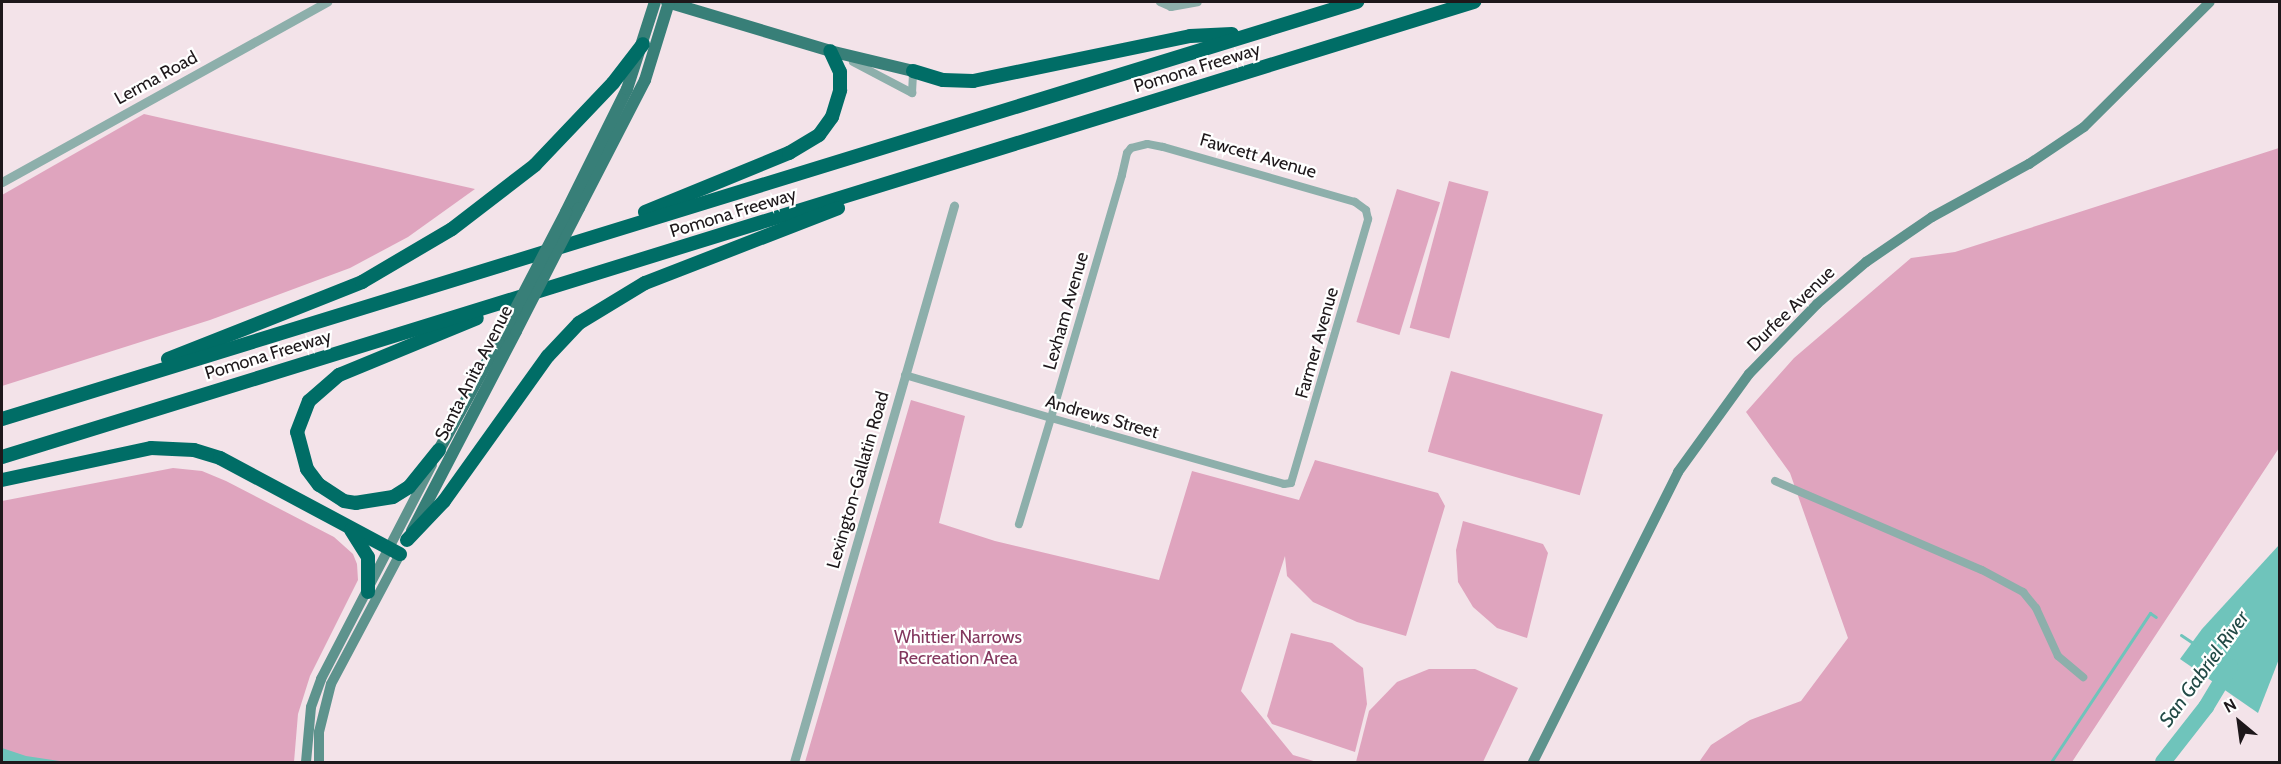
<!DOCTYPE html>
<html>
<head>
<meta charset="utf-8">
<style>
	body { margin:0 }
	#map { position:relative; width:2281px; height:764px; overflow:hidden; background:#f3e3e9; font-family:Cabin,sans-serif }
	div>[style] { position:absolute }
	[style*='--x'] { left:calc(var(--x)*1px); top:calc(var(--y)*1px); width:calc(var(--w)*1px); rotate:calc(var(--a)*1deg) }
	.green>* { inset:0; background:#dfa4be; transform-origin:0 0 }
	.water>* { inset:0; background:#6fc4bb }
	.stream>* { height:3px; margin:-1.5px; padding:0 1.5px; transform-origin:1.5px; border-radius:1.5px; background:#6fc4bb }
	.river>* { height:16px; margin:-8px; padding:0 8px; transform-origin:8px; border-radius:8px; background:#6fc4bb }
	.minor>* { height:8px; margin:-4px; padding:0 4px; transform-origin:4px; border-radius:4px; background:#8dafab }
	.tertiary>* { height:9px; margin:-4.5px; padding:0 4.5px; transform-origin:4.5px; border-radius:4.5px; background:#8dafab }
	.secondary>* { height:10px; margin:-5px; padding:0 5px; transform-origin:5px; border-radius:5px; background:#5e938d }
	.primary>* { height:12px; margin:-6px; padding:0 6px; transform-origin:6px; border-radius:6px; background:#387f78 }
	.motorway>* { height:14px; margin:-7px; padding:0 7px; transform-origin:7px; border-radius:7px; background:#006d66 }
	.primary-bridge>* { height:12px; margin:-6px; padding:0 6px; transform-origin:6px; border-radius:6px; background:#387f78 }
	span { translate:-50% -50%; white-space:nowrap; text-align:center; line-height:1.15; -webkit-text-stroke:4.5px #fff; paint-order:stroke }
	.street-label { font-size:18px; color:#1e181b }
	.park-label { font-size:18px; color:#83375e }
	.water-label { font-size:20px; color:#224a46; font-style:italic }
	.frame { position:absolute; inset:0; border:3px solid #1e181b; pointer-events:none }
	.north { position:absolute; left:2209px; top:692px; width:60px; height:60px; -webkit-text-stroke:4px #fff; paint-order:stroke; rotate:331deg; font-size:16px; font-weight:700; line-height:24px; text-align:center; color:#1e181b }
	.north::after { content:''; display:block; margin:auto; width:21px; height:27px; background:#1e181b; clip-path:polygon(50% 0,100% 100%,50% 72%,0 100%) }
</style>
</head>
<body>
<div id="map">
	<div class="green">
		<i style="clip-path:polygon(144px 114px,475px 189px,408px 237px,350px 268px,210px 320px,2px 386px,2px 195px)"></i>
		<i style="clip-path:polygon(2279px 148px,2279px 448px,2072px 762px,1699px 762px,1711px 745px,1750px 720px,1801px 701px,1848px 638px,1790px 473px,1746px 412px,1794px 358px,1911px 258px,1955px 252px)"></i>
		<i style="left:1449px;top:181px;width:41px;height:152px;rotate:15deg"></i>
		<i style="left:1397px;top:189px;width:45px;height:139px;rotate:17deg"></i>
		<i style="left:1451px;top:371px;width:158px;height:84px;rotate:16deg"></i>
		<i style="clip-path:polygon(911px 400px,965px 416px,939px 523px,995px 541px,1159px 580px,1192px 471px,1299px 500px,1315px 460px,1438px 493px,1445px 506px,1406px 636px,1357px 622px,1313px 602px,1287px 576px,1285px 556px,1241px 691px,1293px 755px,1317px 762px,805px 762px)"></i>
		<i style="clip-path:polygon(173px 468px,202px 471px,226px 481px,334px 537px,353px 554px,357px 564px,358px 580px,310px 676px,298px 714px,294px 762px,2px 762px,2px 501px)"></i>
		<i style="clip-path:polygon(1463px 521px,1543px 544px,1548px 553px,1527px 638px,1497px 628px,1473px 607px,1458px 582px,1456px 550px)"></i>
		<i style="clip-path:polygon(1291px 633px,1332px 643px,1363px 668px,1367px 704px,1355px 752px,1272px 724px,1267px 716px)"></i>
		<i style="clip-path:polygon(1429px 669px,1475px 669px,1518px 688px,1483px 762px,1356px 762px,1369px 711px,1397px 682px)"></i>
	</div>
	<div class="water">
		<i style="clip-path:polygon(2279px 545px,2279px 659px,2258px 713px,2180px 659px,2202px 629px)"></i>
		<i style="clip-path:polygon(2px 748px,26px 756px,66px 762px,2px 762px)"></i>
	</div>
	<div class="stream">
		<i style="--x:2181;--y:635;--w:18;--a:34"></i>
		<i style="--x:2051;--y:762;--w:179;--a:-56.4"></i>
		<i style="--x:2150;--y:613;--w:7;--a:34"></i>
	</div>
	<div class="river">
		<i style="--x:2163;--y:762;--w:70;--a:-52"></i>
		<i style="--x:2206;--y:707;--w:47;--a:-59"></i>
	</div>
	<div class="minor">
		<i style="--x:1160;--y:2;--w:12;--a:24"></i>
		<i style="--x:1171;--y:7;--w:27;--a:-10"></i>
		<i style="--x:853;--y:62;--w:67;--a:27.7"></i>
		<i style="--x:912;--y:93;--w:22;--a:-87"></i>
		<i style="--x:905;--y:375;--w:152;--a:16.4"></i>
		<i style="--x:1051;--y:418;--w:242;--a:15.8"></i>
		<i style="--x:1284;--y:484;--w:7;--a:-8"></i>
		<i style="--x:1291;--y:483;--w:275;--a:-73.7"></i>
		<i style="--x:1368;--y:219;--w:9;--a:-103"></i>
		<i style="--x:1366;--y:210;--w:14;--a:-144"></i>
		<i style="--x:1355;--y:202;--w:200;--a:-164"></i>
		<i style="--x:1163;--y:147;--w:16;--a:-169"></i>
		<i style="--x:1147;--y:144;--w:16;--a:166"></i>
		<i style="--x:1131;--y:148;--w:6;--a:129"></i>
		<i style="--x:1127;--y:153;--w:23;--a:103"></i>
		<i style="--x:1122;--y:175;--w:253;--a:106.3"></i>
		<i style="--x:1051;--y:418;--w:111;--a:106.8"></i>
		<i style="--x:1775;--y:481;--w:225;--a:23.3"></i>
		<i style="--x:1982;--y:570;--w:47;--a:28.2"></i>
		<i style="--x:2023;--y:592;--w:21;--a:51"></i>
		<i style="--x:2036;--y:608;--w:53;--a:65.4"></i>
		<i style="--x:2058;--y:656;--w:33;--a:40"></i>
	</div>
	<div class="tertiary">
		<i style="--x:2;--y:182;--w:372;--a:-29"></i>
		<i style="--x:794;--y:762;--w:579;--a:-73.95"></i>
	</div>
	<div class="secondary">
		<i style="--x:306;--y:762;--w:55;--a:-84.8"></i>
		<i style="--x:311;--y:707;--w:30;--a:-70"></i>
		<i style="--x:321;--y:679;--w:241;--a:-62.6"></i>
		<i style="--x:319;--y:762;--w:30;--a:-90"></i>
		<i style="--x:319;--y:732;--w:49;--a:-76"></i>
		<i style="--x:331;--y:684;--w:147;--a:-62"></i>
		<i style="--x:1533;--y:762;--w:324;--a:-63.4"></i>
		<i style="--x:1678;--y:472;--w:121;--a:-54.1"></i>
		<i style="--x:1749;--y:374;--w:98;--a:-45.8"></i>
		<i style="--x:1817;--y:304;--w:65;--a:-40.6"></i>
		<i style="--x:1866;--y:262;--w:80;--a:-34.3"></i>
		<i style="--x:1932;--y:217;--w:111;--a:-28.7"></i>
		<i style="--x:2029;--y:164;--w:66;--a:-33.9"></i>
		<i style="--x:2084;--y:127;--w:177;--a:-44.8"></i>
	</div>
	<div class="primary">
		<i style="--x:667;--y:2;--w:170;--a:16.7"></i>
		<i style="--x:830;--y:51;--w:85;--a:13.5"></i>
		<i style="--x:579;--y:208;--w:144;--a:-62.7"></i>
		<i style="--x:645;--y:80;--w:82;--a:-72.9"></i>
		<i style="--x:566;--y:212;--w:137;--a:-63.6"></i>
		<i style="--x:627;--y:89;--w:91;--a:-72.2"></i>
		<i style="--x:439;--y:450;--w:131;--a:-61.3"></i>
		<i style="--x:412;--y:531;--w:225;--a:-62.5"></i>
	</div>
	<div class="motorway">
		<i style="--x:913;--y:71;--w:31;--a:17"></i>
		<i style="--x:943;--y:80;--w:30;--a:2"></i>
		<i style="--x:973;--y:81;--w:222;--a:-11.7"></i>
		<i style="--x:1190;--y:36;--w:42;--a:-2.7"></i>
		<i style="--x:645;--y:212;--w:156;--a:-22.3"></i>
		<i style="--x:789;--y:153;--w:35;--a:-31"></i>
		<i style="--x:819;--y:135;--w:22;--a:-54"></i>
		<i style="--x:832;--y:117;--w:28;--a:-73"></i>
		<i style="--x:840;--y:90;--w:18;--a:-90"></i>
		<i style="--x:840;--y:72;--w:23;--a:-115"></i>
		<i style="--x:168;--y:359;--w:209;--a:-21.6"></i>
		<i style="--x:362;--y:282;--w:104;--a:-30.5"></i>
		<i style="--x:452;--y:229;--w:105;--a:-37.6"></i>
		<i style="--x:535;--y:165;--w:113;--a:-46.4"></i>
		<i style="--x:613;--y:83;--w:49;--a:-52.4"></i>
		<i style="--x:2;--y:419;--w:1418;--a:-17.11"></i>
		<i style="--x:439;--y:450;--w:48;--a:129"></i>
		<i style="--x:409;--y:487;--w:19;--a:148"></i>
		<i style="--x:393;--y:497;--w:37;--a:171"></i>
		<i style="--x:356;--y:503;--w:12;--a:-171"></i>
		<i style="--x:344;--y:501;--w:30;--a:-147"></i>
		<i style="--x:319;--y:485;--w:20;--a:-127"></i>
		<i style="--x:307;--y:469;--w:38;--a:-105"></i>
		<i style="--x:297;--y:432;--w:33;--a:-69"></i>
		<i style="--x:309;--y:401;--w:40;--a:-41"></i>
		<i style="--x:339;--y:375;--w:149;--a:-22.4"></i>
		<i style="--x:2;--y:457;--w:1541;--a:-17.18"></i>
		<i style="--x:2;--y:480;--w:152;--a:-12.1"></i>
		<i style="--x:151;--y:448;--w:43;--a:2.7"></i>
		<i style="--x:194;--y:450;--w:27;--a:17"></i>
		<i style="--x:220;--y:458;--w:204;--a:28.1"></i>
		<i style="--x:351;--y:530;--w:32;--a:58"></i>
		<i style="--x:368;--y:557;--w:35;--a:90"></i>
		<i style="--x:407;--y:540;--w:54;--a:-46.5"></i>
		<i style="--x:444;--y:501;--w:178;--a:-54.4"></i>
		<i style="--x:548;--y:356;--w:45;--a:-46.8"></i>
		<i style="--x:579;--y:323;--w:77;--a:-31.2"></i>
		<i style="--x:645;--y:283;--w:207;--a:-21.2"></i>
	</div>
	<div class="primary-bridge">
		<i style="--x:516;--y:331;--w:138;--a:-62.9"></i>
		<i style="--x:502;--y:335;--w:139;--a:-62.5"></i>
	</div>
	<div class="street-label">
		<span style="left:1197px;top:68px;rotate:-17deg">Pomona Freeway</span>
		<span style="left:156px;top:78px;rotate:-29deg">Lerma Road</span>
		<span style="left:1258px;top:156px;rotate:16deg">Fawcett Avenue</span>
		<span style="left:733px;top:213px;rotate:-17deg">Pomona Freeway</span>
		<span style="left:1791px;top:309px;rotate:-44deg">Durfee Avenue</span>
		<span style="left:1066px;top:311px;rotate:-74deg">Lexham Avenue</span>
		<span style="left:1317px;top:343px;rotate:-74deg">Farmer Avenue</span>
		<span style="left:268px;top:355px;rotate:-17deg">Pomona Freeway</span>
		<span style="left:474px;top:373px;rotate:-63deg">Santa Anita Avenue</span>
		<span style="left:1102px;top:417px;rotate:16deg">Andrews Street</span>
		<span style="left:858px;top:480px;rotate:-74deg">Lexington-Gallatin Road</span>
	</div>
	<div class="park-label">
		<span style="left:958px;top:648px">Whittier Narrows<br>Recreation Area</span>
	</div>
	<div class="water-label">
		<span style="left:2204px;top:669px;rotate:-54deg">San Gabriel River</span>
	</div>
	<div class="frame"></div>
	<div class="north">N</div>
</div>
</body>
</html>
